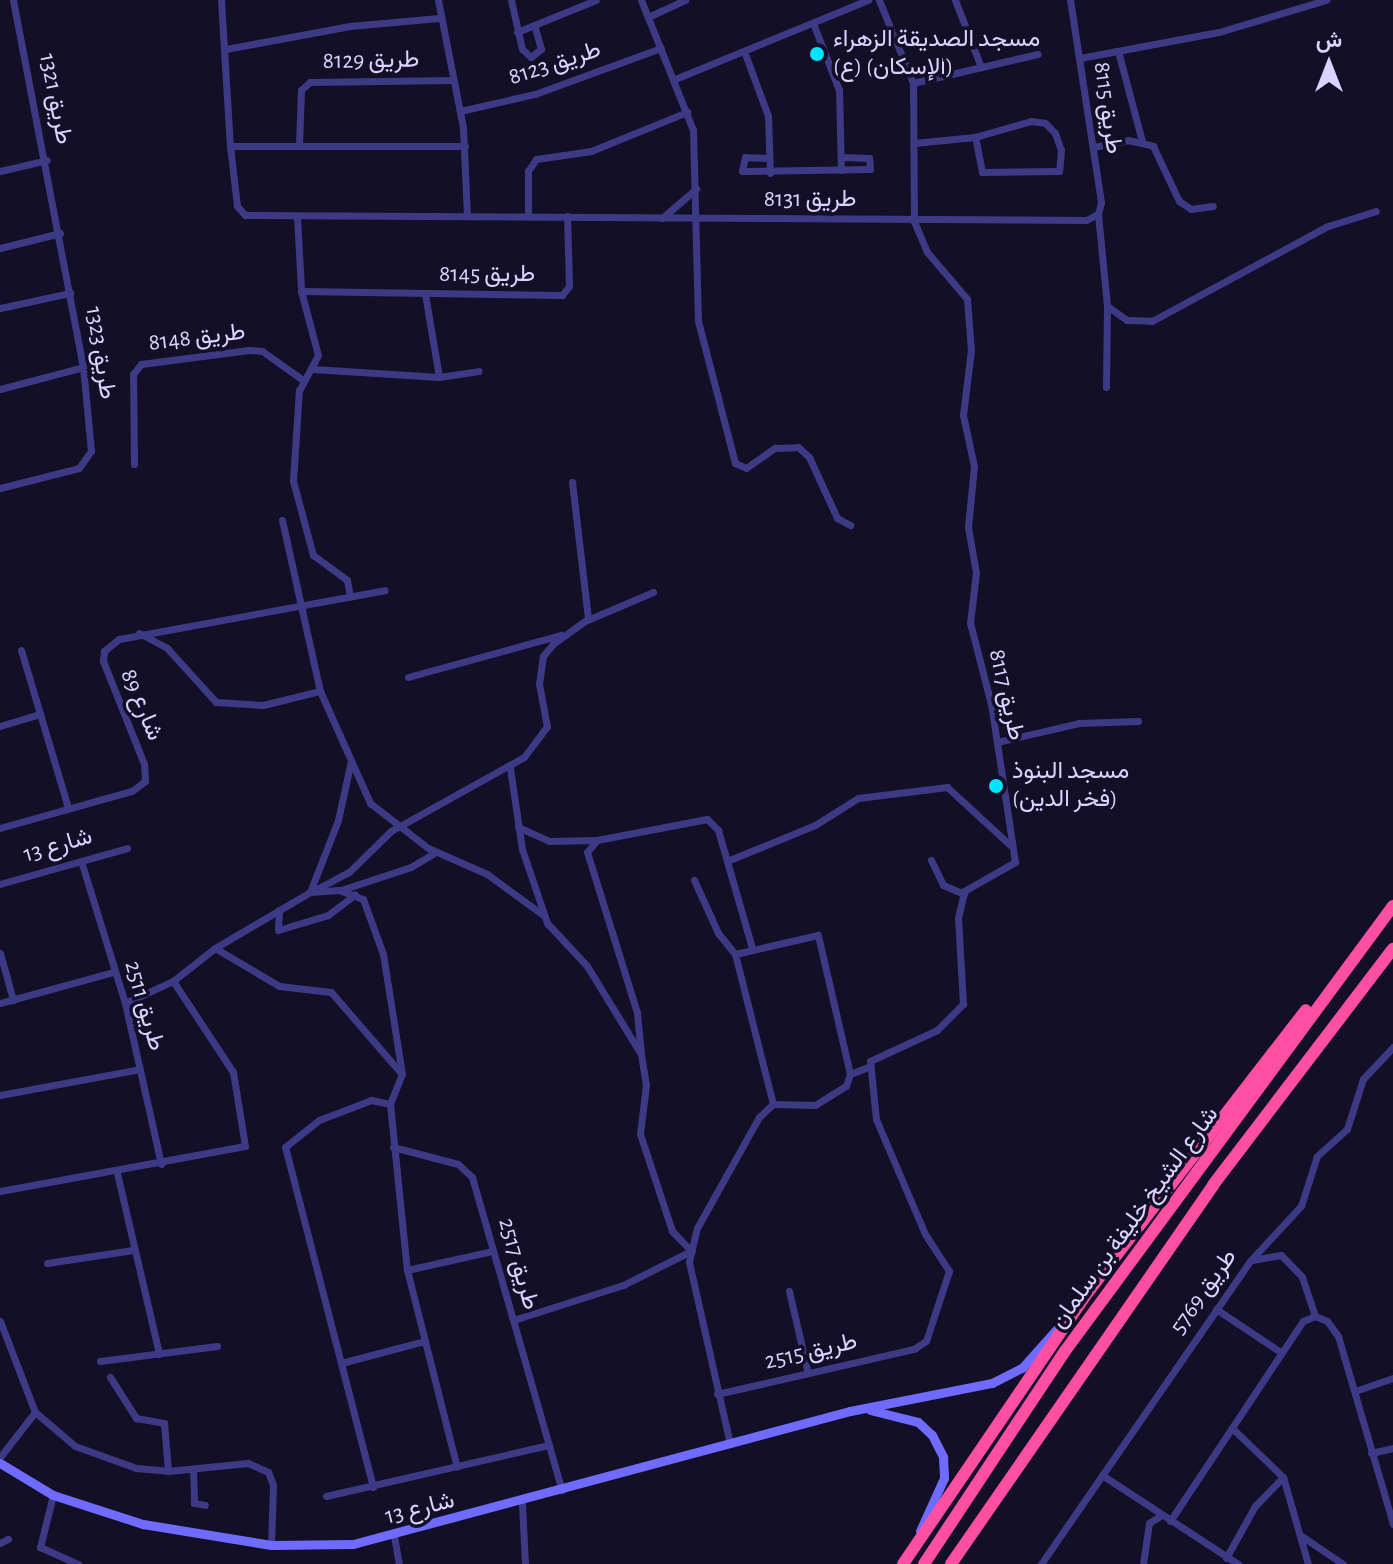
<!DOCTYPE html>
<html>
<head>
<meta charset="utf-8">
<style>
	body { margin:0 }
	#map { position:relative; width:1393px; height:1564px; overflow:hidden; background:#130f26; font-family:"Alegreya Sans",Vazirmatn,sans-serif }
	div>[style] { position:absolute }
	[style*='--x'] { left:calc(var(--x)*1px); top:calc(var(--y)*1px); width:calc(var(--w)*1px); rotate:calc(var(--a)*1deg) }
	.street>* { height:7px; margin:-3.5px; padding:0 3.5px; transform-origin:3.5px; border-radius:3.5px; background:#3d3a85 }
	.secondary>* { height:9px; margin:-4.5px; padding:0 4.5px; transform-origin:4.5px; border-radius:4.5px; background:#6f6bff }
	.highway>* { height:12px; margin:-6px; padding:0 6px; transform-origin:6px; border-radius:6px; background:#ff4fa3 }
	.dots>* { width:22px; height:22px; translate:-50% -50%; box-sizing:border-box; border:4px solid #130f26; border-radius:50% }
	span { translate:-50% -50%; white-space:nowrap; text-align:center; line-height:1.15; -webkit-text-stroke:7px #130f26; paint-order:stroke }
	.poi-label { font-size:24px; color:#d9d4ff }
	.left { translate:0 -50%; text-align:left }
	.street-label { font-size:24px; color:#d9d4ff }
	.north { position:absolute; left:1289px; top:24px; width:80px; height:80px; -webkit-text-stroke:6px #130f26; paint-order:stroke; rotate:0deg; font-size:22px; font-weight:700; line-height:32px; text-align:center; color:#d9d4ff }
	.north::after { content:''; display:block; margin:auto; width:28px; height:36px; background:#d9d4ff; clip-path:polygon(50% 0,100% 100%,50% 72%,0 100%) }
</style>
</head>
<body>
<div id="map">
	<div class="street">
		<i style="--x:221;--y:0;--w:146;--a:86.5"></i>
		<i style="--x:230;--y:146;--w:60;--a:83.3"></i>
		<i style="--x:237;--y:206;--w:12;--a:48"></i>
		<i style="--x:245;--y:215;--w:841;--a:0.34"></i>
		<i style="--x:1086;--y:220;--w:13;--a:-27"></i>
		<i style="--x:1098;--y:214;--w:12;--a:-76"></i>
		<i style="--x:1101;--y:202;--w:204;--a:-98.7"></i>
		<i style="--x:438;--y:0;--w:130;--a:78.9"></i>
		<i style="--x:463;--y:128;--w:88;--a:87.4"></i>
		<i style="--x:511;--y:0;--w:50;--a:77.3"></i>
		<i style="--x:522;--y:49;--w:12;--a:42"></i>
		<i style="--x:531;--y:57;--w:13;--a:-39"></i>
		<i style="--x:541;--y:49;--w:25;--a:-106"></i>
		<i style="--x:641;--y:0;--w:140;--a:68.2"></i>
		<i style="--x:693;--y:130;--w:191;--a:88.5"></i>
		<i style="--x:698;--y:321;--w:147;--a:75.4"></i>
		<i style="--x:735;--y:463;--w:12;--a:24"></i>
		<i style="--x:746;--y:468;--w:35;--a:-35"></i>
		<i style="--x:775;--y:448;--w:23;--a:-2"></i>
		<i style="--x:798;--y:447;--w:15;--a:42"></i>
		<i style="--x:809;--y:457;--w:67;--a:65.3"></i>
		<i style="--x:837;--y:518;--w:15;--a:28"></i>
		<i style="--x:955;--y:0;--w:72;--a:68.8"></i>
		<i style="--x:648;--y:17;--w:41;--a:-24.7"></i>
		<i style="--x:813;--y:23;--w:72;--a:68.8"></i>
		<i style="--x:839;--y:90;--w:80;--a:88.6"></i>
		<i style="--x:517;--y:32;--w:85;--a:-22.1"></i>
		<i style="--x:226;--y:49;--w:126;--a:-10.5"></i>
		<i style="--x:350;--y:26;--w:89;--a:-5.1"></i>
		<i style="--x:744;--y:51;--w:69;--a:69.7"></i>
		<i style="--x:768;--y:116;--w:57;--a:88"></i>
		<i style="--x:1118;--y:51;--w:93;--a:75.1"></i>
		<i style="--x:1080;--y:58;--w:141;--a:-10.6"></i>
		<i style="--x:1219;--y:32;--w:112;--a:-16.7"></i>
		<i style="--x:675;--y:79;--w:209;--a:-22.3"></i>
		<i style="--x:913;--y:83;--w:128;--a:-13.1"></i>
		<i style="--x:460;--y:111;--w:77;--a:-12.8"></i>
		<i style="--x:535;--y:94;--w:134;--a:-20.1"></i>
		<i style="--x:1031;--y:121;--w:14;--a:8"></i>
		<i style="--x:1045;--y:123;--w:14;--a:45"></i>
		<i style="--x:1055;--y:133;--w:18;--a:71"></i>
		<i style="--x:1061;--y:150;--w:21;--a:95"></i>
		<i style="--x:1059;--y:171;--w:77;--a:179.3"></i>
		<i style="--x:982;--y:172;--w:36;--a:-101"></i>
		<i style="--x:975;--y:137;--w:58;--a:-15.9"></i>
		<i style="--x:914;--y:143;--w:61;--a:-5.6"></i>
		<i style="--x:230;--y:146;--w:235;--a:0"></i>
		<i style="--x:299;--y:146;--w:56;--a:-88"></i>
		<i style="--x:301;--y:90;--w:12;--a:-42"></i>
		<i style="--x:310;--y:82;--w:143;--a:-0.8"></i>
		<i style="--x:1093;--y:147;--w:36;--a:-11"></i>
		<i style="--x:1128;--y:140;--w:26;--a:13"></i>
		<i style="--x:1153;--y:146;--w:61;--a:64.7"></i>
		<i style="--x:1179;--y:201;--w:14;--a:34"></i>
		<i style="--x:1191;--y:209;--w:22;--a:-8"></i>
		<i style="--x:769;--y:158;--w:24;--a:-178"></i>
		<i style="--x:745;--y:157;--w:14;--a:102"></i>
		<i style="--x:742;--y:171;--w:128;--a:-0.9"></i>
		<i style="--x:870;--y:169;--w:11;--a:-95"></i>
		<i style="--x:869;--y:158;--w:28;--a:-178"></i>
		<i style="--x:0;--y:171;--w:48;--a:-13.2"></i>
		<i style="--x:1098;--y:214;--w:92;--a:84.4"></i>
		<i style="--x:1107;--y:306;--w:81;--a:90.7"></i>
		<i style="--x:528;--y:215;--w:44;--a:-90"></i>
		<i style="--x:528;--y:171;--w:14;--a:-56"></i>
		<i style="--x:536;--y:159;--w:56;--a:-8.3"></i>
		<i style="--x:591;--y:151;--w:104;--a:-22.1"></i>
		<i style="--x:297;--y:216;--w:75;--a:86.9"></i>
		<i style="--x:301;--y:291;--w:66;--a:75.1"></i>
		<i style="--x:318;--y:355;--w:40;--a:118"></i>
		<i style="--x:299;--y:390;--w:91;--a:93.8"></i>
		<i style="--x:293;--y:481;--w:77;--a:74.9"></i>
		<i style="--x:313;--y:555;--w:42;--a:36.3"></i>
		<i style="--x:347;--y:580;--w:17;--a:80"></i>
		<i style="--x:662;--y:218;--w:45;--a:-40.5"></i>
		<i style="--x:0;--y:248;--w:62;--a:-14"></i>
		<i style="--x:301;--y:291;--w:261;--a:0.9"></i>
		<i style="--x:562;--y:295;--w:11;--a:-52"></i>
		<i style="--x:569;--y:286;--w:70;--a:-91.6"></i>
		<i style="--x:425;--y:294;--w:84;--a:80.4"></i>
		<i style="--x:1107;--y:306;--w:24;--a:35"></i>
		<i style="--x:1127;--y:320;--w:25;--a:2"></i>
		<i style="--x:1152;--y:321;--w:200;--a:-28.4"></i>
		<i style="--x:1328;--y:226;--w:50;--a:-17.4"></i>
		<i style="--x:0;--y:308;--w:72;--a:-12.1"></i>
		<i style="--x:313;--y:369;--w:126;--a:3.6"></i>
		<i style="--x:439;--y:377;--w:40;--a:-8.5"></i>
		<i style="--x:0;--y:389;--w:86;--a:-14.8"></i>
		<i style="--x:134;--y:464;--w:90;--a:-90.6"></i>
		<i style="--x:133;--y:374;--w:13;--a:-51"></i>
		<i style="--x:141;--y:364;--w:109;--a:-7.4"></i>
		<i style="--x:249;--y:350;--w:13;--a:4"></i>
		<i style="--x:262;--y:351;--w:50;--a:35.3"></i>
		<i style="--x:572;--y:482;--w:138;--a:83.3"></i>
		<i style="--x:0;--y:488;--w:81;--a:-14.2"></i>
		<i style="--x:79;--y:468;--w:21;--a:-55"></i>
		<i style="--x:91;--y:451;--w:84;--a:-95.4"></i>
		<i style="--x:83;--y:367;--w:374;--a:-100.8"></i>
		<i style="--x:282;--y:520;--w:175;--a:77.5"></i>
		<i style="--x:320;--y:691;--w:123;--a:65.9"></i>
		<i style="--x:370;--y:803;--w:73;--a:37.8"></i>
		<i style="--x:428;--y:848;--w:64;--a:23.8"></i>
		<i style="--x:487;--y:874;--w:69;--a:36.2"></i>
		<i style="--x:139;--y:633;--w:32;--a:28"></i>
		<i style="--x:167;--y:648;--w:73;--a:47.8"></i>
		<i style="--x:216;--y:702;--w:47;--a:3.7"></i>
		<i style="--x:263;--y:705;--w:59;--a:-13.8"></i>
		<i style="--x:21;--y:650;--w:165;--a:73.4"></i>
		<i style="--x:408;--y:677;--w:159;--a:-15.4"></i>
		<i style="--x:0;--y:726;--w:42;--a:-16.7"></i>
		<i style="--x:997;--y:742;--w:84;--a:-13"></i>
		<i style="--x:1079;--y:723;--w:59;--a:-1.9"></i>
		<i style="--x:510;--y:768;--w:82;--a:81.6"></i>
		<i style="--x:522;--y:849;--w:78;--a:71.3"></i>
		<i style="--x:547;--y:923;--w:59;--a:47.1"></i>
		<i style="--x:587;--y:966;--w:103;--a:58.5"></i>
		<i style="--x:641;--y:1054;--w:31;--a:81"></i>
		<i style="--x:646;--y:1085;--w:49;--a:97"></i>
		<i style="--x:640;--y:1134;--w:102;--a:71.7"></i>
		<i style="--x:672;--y:1231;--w:28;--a:46"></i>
		<i style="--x:691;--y:1251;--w:76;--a:153.4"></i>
		<i style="--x:623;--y:1285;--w:115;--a:162.3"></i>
		<i style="--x:518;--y:827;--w:34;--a:24"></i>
		<i style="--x:549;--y:841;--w:48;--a:-1.2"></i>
		<i style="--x:597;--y:840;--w:112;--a:-10.8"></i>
		<i style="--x:707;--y:819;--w:16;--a:45"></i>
		<i style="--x:718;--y:830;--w:123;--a:73.9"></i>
		<i style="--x:0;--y:828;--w:137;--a:-15.7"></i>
		<i style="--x:132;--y:791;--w:16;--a:-38"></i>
		<i style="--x:145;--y:781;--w:17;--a:-93"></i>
		<i style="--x:144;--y:764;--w:111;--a:-111.7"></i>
		<i style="--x:103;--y:661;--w:10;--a:-84"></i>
		<i style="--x:104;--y:651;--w:19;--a:-39"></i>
		<i style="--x:119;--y:639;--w:270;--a:-10.4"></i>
		<i style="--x:596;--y:841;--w:14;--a:129"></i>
		<i style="--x:587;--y:852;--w:169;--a:72.7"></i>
		<i style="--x:637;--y:1013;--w:41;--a:84.4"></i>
		<i style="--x:931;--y:860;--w:28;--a:64"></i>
		<i style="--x:943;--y:885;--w:23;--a:23"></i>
		<i style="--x:81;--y:861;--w:149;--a:72.8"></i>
		<i style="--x:125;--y:1003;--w:165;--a:77.4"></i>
		<i style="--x:727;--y:861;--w:95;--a:-22.2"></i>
		<i style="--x:815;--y:825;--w:51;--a:-32.1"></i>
		<i style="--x:858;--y:798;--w:90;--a:-7"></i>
		<i style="--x:947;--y:787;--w:86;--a:42.6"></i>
		<i style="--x:694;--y:880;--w:58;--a:65.6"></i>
		<i style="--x:718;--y:933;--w:27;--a:51"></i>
		<i style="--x:735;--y:954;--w:155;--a:75.8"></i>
		<i style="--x:0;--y:884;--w:132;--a:-15.8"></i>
		<i style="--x:315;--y:890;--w:38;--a:-28"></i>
		<i style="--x:349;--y:872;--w:59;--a:-44.3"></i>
		<i style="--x:391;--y:831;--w:152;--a:-29.1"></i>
		<i style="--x:524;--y:757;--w:38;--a:-53"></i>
		<i style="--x:547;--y:727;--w:44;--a:-100.5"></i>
		<i style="--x:539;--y:684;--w:28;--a:-82"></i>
		<i style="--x:543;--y:656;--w:16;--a:-50"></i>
		<i style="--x:553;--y:644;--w:39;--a:-36"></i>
		<i style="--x:585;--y:621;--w:74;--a:-23.1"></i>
		<i style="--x:341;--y:890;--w:74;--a:-18.2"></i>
		<i style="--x:411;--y:867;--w:29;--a:-31"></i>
		<i style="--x:310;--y:892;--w:77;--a:-68.7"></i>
		<i style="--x:338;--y:820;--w:60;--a:-77.6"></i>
		<i style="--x:279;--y:910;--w:20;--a:93"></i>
		<i style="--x:278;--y:930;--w:52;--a:-16.7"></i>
		<i style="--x:328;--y:915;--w:34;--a:-37"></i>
		<i style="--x:215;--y:948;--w:74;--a:30.7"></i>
		<i style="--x:279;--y:986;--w:52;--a:6.6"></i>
		<i style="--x:331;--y:992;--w:106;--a:49.2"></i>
		<i style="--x:0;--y:953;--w:49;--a:74.5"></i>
		<i style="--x:0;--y:1003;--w:117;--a:-15.3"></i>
		<i style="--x:125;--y:1003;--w:53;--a:-24.6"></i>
		<i style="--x:173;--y:981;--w:53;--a:-38.2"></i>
		<i style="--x:215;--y:948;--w:110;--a:-30.5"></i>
		<i style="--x:310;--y:892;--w:29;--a:-4"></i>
		<i style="--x:339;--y:890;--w:26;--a:21"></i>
		<i style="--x:363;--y:899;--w:59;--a:70"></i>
		<i style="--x:383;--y:954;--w:121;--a:81"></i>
		<i style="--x:402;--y:1074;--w:32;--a:112"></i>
		<i style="--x:390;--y:1104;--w:167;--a:84.2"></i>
		<i style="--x:407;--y:1270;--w:203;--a:75.8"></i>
		<i style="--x:850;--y:1074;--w:22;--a:-21"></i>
		<i style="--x:0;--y:1095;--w:142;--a:-10.5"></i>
		<i style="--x:393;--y:1147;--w:67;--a:14.7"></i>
		<i style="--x:458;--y:1164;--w:19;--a:43"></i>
		<i style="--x:472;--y:1177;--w:326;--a:74"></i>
		<i style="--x:117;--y:1173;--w:186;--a:76.9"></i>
		<i style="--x:0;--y:1191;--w:249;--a:-10.4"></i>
		<i style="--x:245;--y:1146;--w:75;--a:-99.2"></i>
		<i style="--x:233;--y:1072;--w:109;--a:-123.4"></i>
		<i style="--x:1252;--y:1260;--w:29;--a:-10"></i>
		<i style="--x:1281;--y:1255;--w:30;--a:46"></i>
		<i style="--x:1302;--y:1277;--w:41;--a:71.6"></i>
		<i style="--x:47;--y:1263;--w:87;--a:-8.6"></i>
		<i style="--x:407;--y:1270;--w:88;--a:-12.5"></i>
		<i style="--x:789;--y:1291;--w:84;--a:77"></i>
		<i style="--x:1216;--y:1309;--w:79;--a:33.7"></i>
		<i style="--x:0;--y:1321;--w:97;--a:69"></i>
		<i style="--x:35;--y:1412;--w:52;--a:40.4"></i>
		<i style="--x:75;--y:1446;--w:65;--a:19.8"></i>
		<i style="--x:136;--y:1468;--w:32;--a:5"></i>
		<i style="--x:168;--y:1471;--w:80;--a:-5.7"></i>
		<i style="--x:248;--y:1463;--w:22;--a:24"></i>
		<i style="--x:268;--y:1472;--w:14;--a:69"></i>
		<i style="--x:273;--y:1485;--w:60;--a:91.9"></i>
		<i style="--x:100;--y:1361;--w:118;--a:-7.3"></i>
		<i style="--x:341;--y:1363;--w:87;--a:-14.7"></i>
		<i style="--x:110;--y:1377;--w:49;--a:57.6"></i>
		<i style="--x:136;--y:1418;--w:28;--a:10"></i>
		<i style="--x:164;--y:1423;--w:48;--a:85.2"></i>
		<i style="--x:1355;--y:1391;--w:40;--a:-18.9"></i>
		<i style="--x:717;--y:1394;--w:202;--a:-12.9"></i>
		<i style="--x:914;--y:1349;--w:14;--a:-34"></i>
		<i style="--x:926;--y:1341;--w:74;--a:-71.8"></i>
		<i style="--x:949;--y:1271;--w:44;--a:-123"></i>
		<i style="--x:925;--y:1234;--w:125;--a:-113.1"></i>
		<i style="--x:876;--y:1119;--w:58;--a:-95.9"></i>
		<i style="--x:870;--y:1061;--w:74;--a:-24.8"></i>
		<i style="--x:937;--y:1030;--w:37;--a:-45"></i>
		<i style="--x:963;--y:1004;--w:86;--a:-93.3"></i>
		<i style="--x:958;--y:918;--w:28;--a:-77"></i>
		<i style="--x:964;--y:891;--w:59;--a:-29.6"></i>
		<i style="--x:1015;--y:862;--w:160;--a:-98.6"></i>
		<i style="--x:991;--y:704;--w:84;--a:-104.5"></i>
		<i style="--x:970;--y:623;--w:50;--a:-83.2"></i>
		<i style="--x:976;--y:573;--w:47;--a:-99.9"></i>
		<i style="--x:968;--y:527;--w:61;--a:-84.4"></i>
		<i style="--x:974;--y:466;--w:52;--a:-102.2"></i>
		<i style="--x:963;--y:415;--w:65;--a:-83"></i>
		<i style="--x:971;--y:350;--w:51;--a:-94.5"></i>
		<i style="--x:967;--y:299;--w:62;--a:-130.4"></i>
		<i style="--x:927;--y:252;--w:34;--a:-113"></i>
		<i style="--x:914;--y:221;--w:138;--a:-90.4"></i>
		<i style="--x:913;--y:83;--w:90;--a:-112.3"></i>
		<i style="--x:1232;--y:1428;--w:71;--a:43.9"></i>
		<i style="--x:1283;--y:1477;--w:91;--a:74"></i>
		<i style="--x:730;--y:1444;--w:187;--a:-102.7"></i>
		<i style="--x:689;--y:1262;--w:35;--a:-77"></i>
		<i style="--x:697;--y:1228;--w:127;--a:-60.8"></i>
		<i style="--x:759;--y:1117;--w:19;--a:-43"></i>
		<i style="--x:773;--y:1104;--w:42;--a:1.4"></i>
		<i style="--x:815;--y:1105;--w:36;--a:-32"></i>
		<i style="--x:846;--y:1086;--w:13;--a:-72"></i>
		<i style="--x:850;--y:1074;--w:143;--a:-103"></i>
		<i style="--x:818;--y:935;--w:85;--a:167.1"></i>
		<i style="--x:1371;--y:1453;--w:23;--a:-13"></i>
		<i style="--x:0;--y:1457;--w:57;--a:-52.1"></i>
		<i style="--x:193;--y:1469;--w:34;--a:88"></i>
		<i style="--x:194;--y:1503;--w:11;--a:10"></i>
		<i style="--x:1102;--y:1475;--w:163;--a:33.2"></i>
		<i style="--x:373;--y:1487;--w:351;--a:-104.5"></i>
		<i style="--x:285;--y:1147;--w:43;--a:-38.5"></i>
		<i style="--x:319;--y:1120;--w:56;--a:-21"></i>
		<i style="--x:371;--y:1100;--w:19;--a:12"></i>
		<i style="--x:53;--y:1495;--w:54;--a:104"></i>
		<i style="--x:40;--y:1547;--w:42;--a:24.1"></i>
		<i style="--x:326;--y:1496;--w:229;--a:-12.9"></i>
		<i style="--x:522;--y:1503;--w:61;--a:87.2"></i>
		<i style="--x:1170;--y:1521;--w:240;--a:-56.4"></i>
		<i style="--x:1303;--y:1321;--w:13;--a:-23"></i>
		<i style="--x:1315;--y:1316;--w:13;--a:23"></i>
		<i style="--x:1327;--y:1321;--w:19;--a:54"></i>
		<i style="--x:1338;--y:1336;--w:196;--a:73.7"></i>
		<i style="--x:1300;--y:1535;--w:52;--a:34"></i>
		<i style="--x:394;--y:1536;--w:28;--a:80"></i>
		<i style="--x:0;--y:1543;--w:9;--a:-27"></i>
		<i style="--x:1226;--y:1558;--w:60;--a:-60.9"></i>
		<i style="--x:1255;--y:1506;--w:40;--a:-46"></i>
		<i style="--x:1041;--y:1564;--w:368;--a:-55.4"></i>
		<i style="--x:1250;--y:1261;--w:75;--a:-47.2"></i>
		<i style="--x:1301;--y:1206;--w:52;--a:-72.3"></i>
		<i style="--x:1317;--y:1156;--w:40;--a:-42"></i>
		<i style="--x:1347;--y:1129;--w:52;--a:-72.3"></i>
		<i style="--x:1363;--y:1079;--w:44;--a:-46.8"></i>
		<i style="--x:1143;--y:1564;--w:41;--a:-81.7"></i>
		<i style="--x:1149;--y:1523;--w:15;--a:-32"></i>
	</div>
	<div class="secondary">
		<i style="--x:870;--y:1410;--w:49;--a:14"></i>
		<i style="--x:918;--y:1422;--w:19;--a:43"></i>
		<i style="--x:932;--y:1435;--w:25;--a:63"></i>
		<i style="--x:943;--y:1457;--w:21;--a:87"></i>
		<i style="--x:944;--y:1478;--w:58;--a:114.4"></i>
		<i style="--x:0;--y:1463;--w:62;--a:31.1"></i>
		<i style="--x:53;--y:1495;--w:95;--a:17.9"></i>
		<i style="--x:143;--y:1524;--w:130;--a:9.3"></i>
		<i style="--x:271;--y:1545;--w:82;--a:-0.7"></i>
		<i style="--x:353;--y:1544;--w:514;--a:-14.98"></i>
		<i style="--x:850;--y:1411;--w:145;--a:-11.2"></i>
		<i style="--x:992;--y:1383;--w:34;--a:-27"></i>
		<i style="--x:1022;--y:1368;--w:59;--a:-48.4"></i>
	</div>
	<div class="highway">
		<i style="--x:903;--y:1564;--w:329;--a:-55.8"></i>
		<i style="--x:1088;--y:1292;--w:356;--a:-52.3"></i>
		<i style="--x:924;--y:1564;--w:255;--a:-56.5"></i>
		<i style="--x:1065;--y:1351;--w:553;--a:-53.61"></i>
		<i style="--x:951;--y:1564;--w:461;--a:-55.3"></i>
		<i style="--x:1213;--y:1185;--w:297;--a:-52.7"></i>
	</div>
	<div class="dots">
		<i style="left:817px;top:54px;background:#00e5ff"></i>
		<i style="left:996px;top:786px;background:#00e5ff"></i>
	</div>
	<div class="poi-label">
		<span class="left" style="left:833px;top:54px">مسجد الصديقة الزهراء<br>(ع) (الإسكان)</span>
		<span class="left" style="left:1012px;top:786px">مسجد البنوذ<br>(فخر الدين)</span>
	</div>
	<div class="street-label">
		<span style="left:371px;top:61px;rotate:-1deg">طريق 8129</span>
		<span style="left:555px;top:64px;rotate:-18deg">طريق 8123</span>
		<span style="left:55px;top:99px;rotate:79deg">طريق 1321</span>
		<span style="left:1107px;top:108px;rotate:82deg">طريق 8115</span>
		<span style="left:810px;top:200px">طريق 8131</span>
		<span style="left:487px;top:275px">طريق 8145</span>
		<span style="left:197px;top:338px;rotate:-7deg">طريق 8148</span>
		<span style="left:100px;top:353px;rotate:81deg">طريق 1323</span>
		<span style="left:1006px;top:695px;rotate:77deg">طريق 8117</span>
		<span style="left:141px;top:705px;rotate:67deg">شارع 89</span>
		<span style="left:58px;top:846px;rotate:-16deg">شارع 13</span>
		<span style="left:144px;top:1006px;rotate:74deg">طريق 2511</span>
		<span style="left:1135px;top:1218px;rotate:-54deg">شارع الشيخ خليفة بن سلمان</span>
		<span style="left:518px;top:1264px;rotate:74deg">طريق 2517</span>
		<span style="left:1204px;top:1292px;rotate:-55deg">طريق 5769</span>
		<span style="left:811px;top:1352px;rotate:-13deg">طريق 2515</span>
		<span style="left:420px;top:1509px;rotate:-14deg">شارع 13</span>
	</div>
	<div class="north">ش</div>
</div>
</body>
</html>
